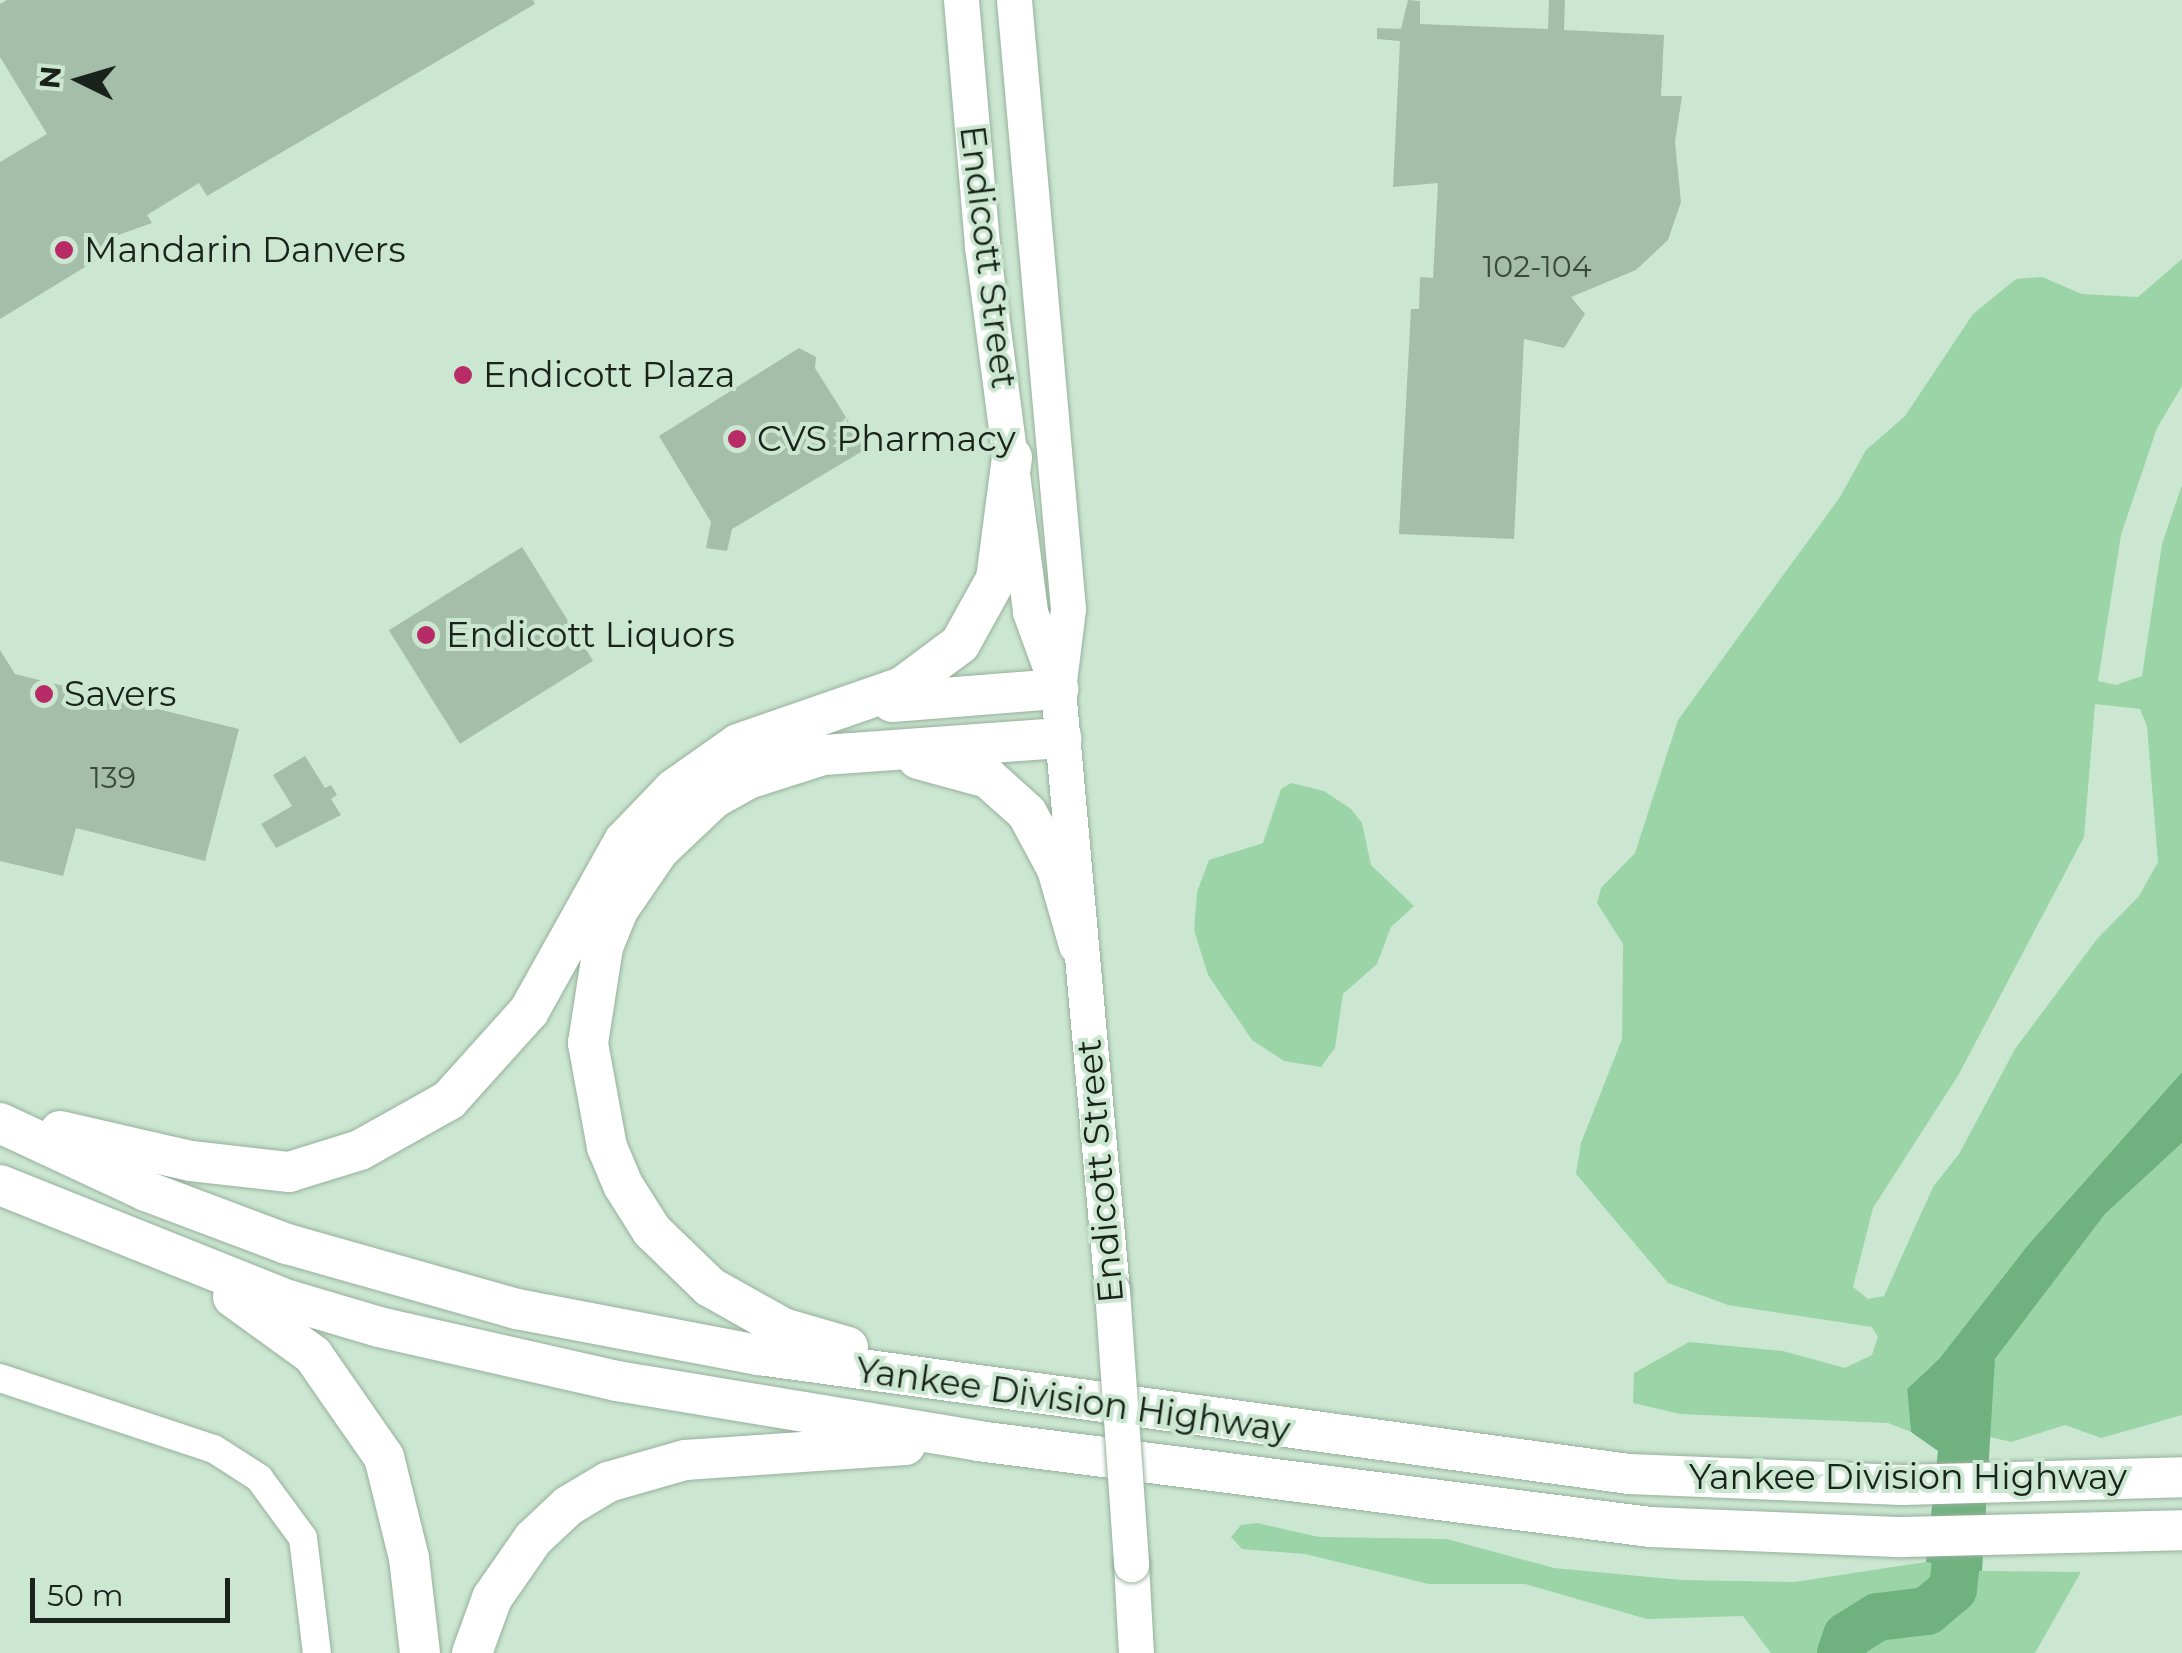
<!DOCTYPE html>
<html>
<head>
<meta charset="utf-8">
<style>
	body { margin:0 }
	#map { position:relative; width:2182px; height:1653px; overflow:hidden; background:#cce7d1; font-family:Montserrat,sans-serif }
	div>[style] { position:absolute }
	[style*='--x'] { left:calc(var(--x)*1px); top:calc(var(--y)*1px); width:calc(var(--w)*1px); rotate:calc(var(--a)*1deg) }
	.green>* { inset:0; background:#9bd5a7 }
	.water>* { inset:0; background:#70b27f }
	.river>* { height:48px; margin:-24px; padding:0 24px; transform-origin:24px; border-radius:24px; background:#70b27f }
	.building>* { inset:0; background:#a4bea9; transform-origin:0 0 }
	.roads { filter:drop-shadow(0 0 2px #96b09b) drop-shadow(0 0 2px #96b09b) }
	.minor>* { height:28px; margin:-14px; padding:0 14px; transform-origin:14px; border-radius:14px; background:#fff }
	.major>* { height:35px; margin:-17.5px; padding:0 17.5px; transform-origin:17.5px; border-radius:17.5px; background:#fff }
	.highway>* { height:40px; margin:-20px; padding:0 20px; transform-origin:20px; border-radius:20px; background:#fff }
	.bridges { filter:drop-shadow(0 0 2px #96b09b) drop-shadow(0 0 2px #96b09b) }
	.major-bridge>* { height:35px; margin:-17.5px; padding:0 17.5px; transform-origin:17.5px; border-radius:17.5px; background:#fff }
	.dots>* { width:28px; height:28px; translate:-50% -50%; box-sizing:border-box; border:5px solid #cce7d1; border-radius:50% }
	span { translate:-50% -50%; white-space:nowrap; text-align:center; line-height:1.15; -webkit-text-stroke:8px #cce7d1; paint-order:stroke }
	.number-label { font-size:30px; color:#3c4a3e }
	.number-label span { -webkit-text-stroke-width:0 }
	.poi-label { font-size:35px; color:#19231b }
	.left { translate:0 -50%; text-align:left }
	.street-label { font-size:35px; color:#19231b }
	.north { position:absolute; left:30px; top:30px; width:100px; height:100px; -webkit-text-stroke:8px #cce7d1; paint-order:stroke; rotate:275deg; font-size:28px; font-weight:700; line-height:40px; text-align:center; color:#19231b }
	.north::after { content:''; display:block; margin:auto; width:35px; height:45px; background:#19231b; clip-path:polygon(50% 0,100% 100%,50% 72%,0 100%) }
	.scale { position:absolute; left:30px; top:1578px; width:200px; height:45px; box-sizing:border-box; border:5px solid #19231b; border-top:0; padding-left:12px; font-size:30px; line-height:35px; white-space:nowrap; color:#19231b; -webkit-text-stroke:8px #cce7d1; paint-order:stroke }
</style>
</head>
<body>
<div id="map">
	<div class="green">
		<i style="clip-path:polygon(evenodd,2182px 259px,2182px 386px,2157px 428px,2121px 535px,2098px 681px,2116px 685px,2142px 676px,2162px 544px,2182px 485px,2182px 1072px,2028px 1245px,1939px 1359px,1907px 1389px,1911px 1432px,1888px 1423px,1680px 1414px,1633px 1403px,1634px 1373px,1689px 1342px,1783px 1351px,1845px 1368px,1872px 1355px,1878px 1337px,1872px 1327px,1728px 1305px,1668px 1283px,1576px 1174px,1581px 1143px,1622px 1039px,1623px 944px,1597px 903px,1601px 888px,1635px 853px,1678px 720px,1840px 497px,1866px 450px,1905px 416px,1973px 314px,2016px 279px,2042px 277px,2082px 294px,2138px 297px,2182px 259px,2095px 704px,2140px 709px,2147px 726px,2158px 862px,2139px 896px,2097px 939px,2015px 1049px,1959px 1154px,1933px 1187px,1884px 1296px,1868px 1299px,1853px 1287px,1873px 1208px,1959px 1074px,2084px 837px,2095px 704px)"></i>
		<i style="clip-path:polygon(1291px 783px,1324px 791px,1351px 809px,1362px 823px,1371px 865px,1414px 906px,1391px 927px,1377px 964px,1343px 994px,1335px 1048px,1321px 1067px,1284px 1061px,1252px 1040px,1208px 975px,1194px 930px,1197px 892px,1209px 860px,1263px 843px,1281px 789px)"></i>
		<i style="clip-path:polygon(2182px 1143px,2182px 1415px,2101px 1438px,2065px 1425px,2011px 1442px,1986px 1436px,1995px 1359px,2105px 1214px)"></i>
		<i style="clip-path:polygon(1257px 1523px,1319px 1537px,1447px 1539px,1554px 1568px,1681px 1580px,1794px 1582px,1926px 1562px,1984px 1571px,2081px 1572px,2035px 1653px,1771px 1653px,1743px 1616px,1647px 1619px,1525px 1584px,1429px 1584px,1305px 1554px,1242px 1549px,1231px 1537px,1241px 1525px)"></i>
	</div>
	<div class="water">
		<i style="clip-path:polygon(2182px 1072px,2182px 1143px,2105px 1214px,1995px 1359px,1982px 1571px,1926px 1562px,1938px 1451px,1911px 1432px,1907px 1389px,1939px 1359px,2028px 1245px)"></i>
	</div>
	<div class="river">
		<i style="--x:1841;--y:1653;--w:18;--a:-71"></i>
		<i style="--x:1847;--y:1636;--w:36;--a:-32"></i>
		<i style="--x:1878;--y:1617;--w:49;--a:-7"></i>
		<i style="--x:1927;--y:1611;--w:34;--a:-40"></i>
		<i style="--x:1953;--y:1589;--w:83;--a:-83.8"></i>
	</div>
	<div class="building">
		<i style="clip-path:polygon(7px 0,533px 0,535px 4px,207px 196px,199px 183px,147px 215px,152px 223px,110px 238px,116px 248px,0 319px,0 162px,47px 134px,0 57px,0 4px)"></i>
		<i style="clip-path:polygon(1408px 0,1420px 1px,1420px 24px,1548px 29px,1549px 0,1565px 0,1564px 30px,1664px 35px,1661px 96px,1682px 96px,1675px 142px,1681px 202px,1668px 240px,1636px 270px,1571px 297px,1585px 314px,1564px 348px,1524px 339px,1514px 539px,1399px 534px,1411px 309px,1419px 309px,1420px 277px,1433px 278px,1438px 183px,1393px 187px,1400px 41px,1377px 39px,1377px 28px,1401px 29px)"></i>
		<i style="clip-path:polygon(799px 348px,816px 357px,815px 368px,866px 449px,732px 529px,727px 551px,706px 548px,711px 522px,659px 436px)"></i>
		<i style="left:522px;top:547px;width:134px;height:157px;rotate:58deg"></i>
		<i style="clip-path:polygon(0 650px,15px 674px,239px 729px,205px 861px,76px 828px,63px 876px,0 861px)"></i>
		<i style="clip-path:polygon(305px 756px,325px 788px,331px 785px,337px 795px,331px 799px,341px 815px,276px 848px,261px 824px,292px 806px,273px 775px)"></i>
	</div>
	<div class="roads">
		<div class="minor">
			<i style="--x:0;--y:1378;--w:225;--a:18.4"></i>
			<i style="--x:214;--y:1449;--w:54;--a:32.8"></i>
			<i style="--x:259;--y:1478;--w:74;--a:53.7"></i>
			<i style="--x:303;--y:1538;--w:116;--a:83.1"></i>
		</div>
		<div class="major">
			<i style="--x:961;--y:0;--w:247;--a:85.1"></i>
			<i style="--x:982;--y:246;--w:369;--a:82.5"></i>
			<i style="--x:1030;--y:612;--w:82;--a:70"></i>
			<i style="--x:1014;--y:0;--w:611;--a:84.93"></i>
			<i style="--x:1068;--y:609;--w:81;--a:97.1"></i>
			<i style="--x:1058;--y:689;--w:603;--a:84.87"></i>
			<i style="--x:1131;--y:1564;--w:89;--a:86.8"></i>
		</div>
		<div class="highway">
			<i style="--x:892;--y:702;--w:167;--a:-4.5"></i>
			<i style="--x:918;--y:759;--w:73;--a:15.2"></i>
			<i style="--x:988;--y:778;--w:52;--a:41.9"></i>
			<i style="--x:1027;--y:813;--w:64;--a:61.8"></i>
			<i style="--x:1057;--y:869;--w:79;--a:73.9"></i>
			<i style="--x:0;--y:1123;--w:161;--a:25"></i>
			<i style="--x:146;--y:1191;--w:151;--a:20.6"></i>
			<i style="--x:287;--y:1244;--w:239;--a:15.8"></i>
			<i style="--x:517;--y:1309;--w:246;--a:10.8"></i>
			<i style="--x:759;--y:1355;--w:878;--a:7.79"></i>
			<i style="--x:1629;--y:1474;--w:273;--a:2.3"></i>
			<i style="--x:1902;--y:1485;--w:280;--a:-1.6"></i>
			<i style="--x:60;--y:1131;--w:134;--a:12.9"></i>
			<i style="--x:191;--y:1161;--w:99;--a:6.4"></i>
			<i style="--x:289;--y:1172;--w:74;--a:-17.2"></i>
			<i style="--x:360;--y:1150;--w:102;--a:-29.3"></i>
			<i style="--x:449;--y:1100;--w:120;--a:-48"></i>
			<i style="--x:529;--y:1011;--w:195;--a:-60.8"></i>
			<i style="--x:624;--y:841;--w:72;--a:-46.1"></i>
			<i style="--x:674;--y:789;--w:78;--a:-35.1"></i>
			<i style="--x:738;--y:744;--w:174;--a:-19.2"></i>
			<i style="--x:902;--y:687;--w:72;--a:-36.6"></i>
			<i style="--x:960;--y:644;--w:74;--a:-61"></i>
			<i style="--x:996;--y:579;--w:123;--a:-82.5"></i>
			<i style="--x:0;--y:1185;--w:310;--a:21.8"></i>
			<i style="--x:288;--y:1300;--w:95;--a:16.5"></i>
			<i style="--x:379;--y:1327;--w:244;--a:12.8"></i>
			<i style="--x:617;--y:1381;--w:366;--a:9.4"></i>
			<i style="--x:978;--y:1441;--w:677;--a:7.29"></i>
			<i style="--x:1650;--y:1527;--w:253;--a:2.3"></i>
			<i style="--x:1903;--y:1537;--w:279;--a:-1.4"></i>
			<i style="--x:233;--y:1297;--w:99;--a:35.9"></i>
			<i style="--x:313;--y:1355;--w:124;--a:55.2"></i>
			<i style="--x:384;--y:1457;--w:104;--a:76.1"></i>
			<i style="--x:409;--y:1558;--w:96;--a:83.4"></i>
			<i style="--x:848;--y:1347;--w:68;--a:-163.7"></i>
			<i style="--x:783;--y:1328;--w:84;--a:-150.7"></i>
			<i style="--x:710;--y:1287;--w:81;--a:-136"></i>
			<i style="--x:652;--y:1231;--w:54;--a:-122.2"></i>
			<i style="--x:623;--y:1185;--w:41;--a:-112.8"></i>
			<i style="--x:607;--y:1147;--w:106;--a:-100.4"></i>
			<i style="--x:588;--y:1043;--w:97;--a:-81.1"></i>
			<i style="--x:603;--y:947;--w:40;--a:-68"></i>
			<i style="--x:618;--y:910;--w:73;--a:-55.7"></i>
			<i style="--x:659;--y:850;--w:76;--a:-43.4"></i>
			<i style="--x:714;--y:798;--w:39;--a:-29"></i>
			<i style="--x:748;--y:779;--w:79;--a:-17.7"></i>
			<i style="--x:823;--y:755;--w:239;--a:-4.1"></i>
			<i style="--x:472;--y:1653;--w:59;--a:-70"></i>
			<i style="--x:492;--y:1598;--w:72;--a:-55.2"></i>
			<i style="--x:533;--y:1539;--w:48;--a:-43.3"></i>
			<i style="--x:568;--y:1506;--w:47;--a:-31"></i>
			<i style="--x:608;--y:1482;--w:80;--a:-15.9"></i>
			<i style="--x:685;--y:1460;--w:221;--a:-3.9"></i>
		</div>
	</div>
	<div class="bridges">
		<div class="major-bridge">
			<i style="--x:1112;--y:1290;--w:275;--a:86"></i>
		</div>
	</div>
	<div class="dots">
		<i style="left:64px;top:250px;background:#b72c66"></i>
		<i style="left:463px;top:375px;background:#b72c66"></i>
		<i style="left:737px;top:439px;background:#b72c66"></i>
		<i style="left:426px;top:635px;background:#b72c66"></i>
		<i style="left:44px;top:694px;background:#b72c66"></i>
	</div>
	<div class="number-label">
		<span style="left:1537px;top:267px">102-104</span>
		<span style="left:113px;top:778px">139</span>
	</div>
	<div class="poi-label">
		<span class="left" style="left:84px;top:250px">Mandarin Danvers</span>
		<span class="left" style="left:483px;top:375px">Endicott Plaza</span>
		<span class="left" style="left:757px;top:439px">CVS Pharmacy</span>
		<span class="left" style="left:446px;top:635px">Endicott Liquors</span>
		<span class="left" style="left:64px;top:694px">Savers</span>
	</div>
	<div class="street-label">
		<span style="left:988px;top:257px;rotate:83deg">Endicott Street</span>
		<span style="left:1100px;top:1171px;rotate:-95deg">Endicott Street</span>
		<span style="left:1073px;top:1400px;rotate:8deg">Yankee Division Highway</span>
		<span style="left:1908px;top:1477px">Yankee Division Highway</span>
	</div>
	<div class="north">N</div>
	<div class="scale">50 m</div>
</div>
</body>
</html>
